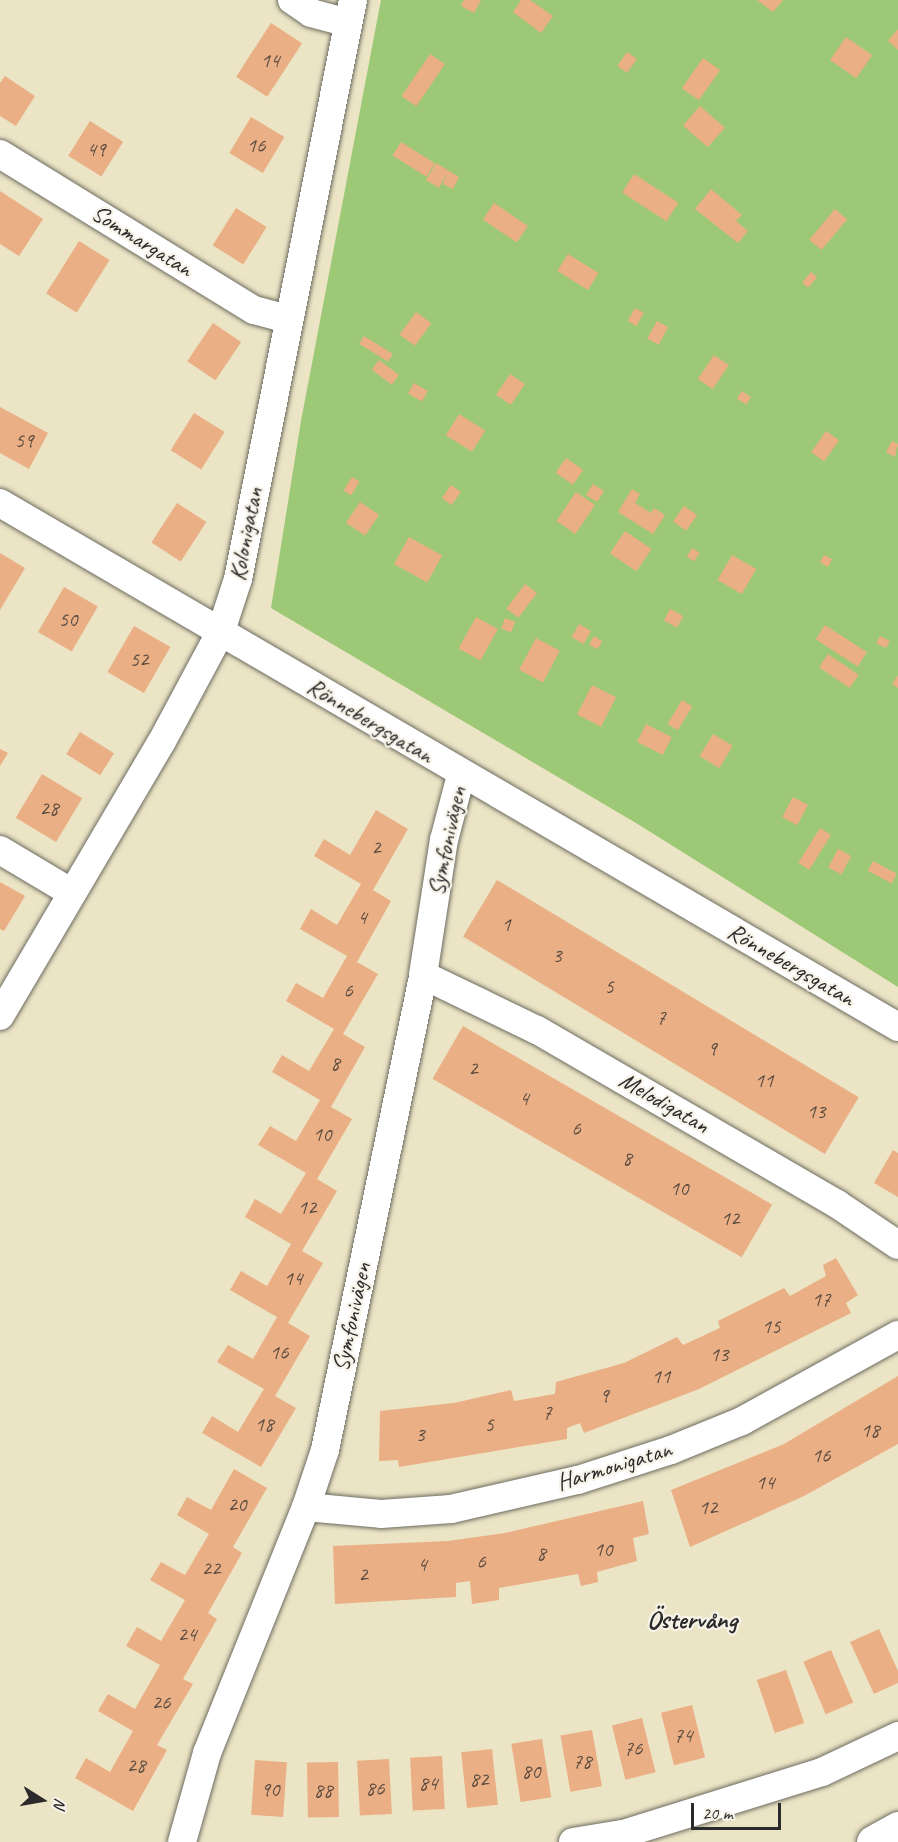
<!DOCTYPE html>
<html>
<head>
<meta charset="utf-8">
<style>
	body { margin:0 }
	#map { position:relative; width:898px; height:1842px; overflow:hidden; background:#ebe4c5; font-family:Caveat,sans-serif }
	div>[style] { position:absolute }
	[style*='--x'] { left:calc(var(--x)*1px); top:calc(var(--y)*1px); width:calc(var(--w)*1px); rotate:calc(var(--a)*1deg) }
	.green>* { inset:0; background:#9dc875 }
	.building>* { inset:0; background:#eaaf84; transform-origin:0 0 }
	.roads { filter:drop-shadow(0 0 2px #6e6c61) drop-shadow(0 0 2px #6e6c61) }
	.street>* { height:28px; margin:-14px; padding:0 14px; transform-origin:14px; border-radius:14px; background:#fff }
	.secondary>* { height:33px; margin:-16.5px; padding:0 16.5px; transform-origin:16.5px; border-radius:16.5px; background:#fff }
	span { translate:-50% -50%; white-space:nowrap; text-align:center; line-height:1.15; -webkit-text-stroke:4.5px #f7f3e8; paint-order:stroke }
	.number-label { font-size:21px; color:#5b4c41 }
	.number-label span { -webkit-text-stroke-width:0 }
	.street-label { font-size:24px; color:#2b2b2b }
	.neighbourhood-label { font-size:26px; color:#2b2b2b; font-weight:700 }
	.north { position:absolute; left:12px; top:1770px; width:60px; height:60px; -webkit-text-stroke:4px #f7f3e8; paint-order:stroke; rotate:101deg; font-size:16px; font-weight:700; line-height:24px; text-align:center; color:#2b2b2b }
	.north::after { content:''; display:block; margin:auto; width:21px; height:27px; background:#2b2b2b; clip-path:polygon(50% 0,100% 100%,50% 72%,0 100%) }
	.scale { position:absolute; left:691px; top:1803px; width:90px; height:27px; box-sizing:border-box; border:3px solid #2b2b2b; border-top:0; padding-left:8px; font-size:18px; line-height:21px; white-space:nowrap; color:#2b2b2b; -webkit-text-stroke:4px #f7f3e8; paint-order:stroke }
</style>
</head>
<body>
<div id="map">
	<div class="green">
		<i style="clip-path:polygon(381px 0,898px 0,898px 987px,636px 823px,271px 608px,301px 421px)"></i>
	</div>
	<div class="building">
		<i style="clip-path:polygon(464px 0,481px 0,474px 13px,461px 6px)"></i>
		<i style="clip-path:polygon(521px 0,530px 0,553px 16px,541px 33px,513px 12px)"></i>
		<i style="clip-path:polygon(757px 0,783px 0,773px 12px)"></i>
		<i style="left:271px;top:23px;width:37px;height:64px;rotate:33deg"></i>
		<i style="clip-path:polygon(898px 29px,898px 50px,888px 41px)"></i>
		<i style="left:846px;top:37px;width:32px;height:28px;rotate:35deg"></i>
		<i style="left:627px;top:52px;width:12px;height:17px;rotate:35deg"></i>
		<i style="left:430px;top:54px;width:18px;height:51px;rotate:34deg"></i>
		<i style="left:703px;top:58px;width:21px;height:37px;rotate:35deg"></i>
		<i style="clip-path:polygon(5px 76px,35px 96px,16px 126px,0 116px,0 83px)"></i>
		<i style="left:700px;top:106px;width:33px;height:26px;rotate:41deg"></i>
		<i style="left:251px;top:117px;width:39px;height:42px;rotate:31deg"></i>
		<i style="left:90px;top:121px;width:39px;height:41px;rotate:32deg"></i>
		<i style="left:401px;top:142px;width:40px;height:16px;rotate:32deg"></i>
		<i style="clip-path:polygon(436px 163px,459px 177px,453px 189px,443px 184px,446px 175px,439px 188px,426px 180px)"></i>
		<i style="left:634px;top:174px;width:53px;height:22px;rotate:33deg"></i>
		<i style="clip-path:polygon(711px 189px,742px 215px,736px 221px,748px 231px,738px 243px,695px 209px)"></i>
		<i style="clip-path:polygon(0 191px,43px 219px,19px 256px,0 244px)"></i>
		<i style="left:494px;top:203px;width:41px;height:20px;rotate:34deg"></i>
		<i style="left:236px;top:208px;width:36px;height:44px;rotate:32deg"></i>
		<i style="left:835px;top:209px;width:16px;height:40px;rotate:40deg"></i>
		<i style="left:79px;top:241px;width:36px;height:62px;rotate:32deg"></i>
		<i style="left:568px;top:254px;width:36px;height:20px;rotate:32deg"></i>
		<i style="left:811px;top:272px;width:8px;height:14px;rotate:40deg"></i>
		<i style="left:635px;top:308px;width:10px;height:15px;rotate:29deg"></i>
		<i style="left:416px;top:312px;width:19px;height:28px;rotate:36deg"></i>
		<i style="left:657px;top:321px;width:13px;height:20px;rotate:29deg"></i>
		<i style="left:213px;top:323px;width:34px;height:46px;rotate:34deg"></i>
		<i style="left:364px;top:336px;width:34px;height:9px;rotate:32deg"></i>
		<i style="left:714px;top:355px;width:18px;height:29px;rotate:34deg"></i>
		<i style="left:379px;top:360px;width:25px;height:12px;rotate:37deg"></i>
		<i style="left:510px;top:374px;width:18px;height:25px;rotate:34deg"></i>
		<i style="left:414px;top:383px;width:16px;height:12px;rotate:30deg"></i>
		<i style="left:742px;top:391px;width:11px;height:9px;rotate:34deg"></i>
		<i style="clip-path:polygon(0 407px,48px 433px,29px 469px,0 453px)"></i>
		<i style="left:194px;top:413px;width:36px;height:44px;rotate:32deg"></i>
		<i style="left:459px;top:414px;width:31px;height:25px;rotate:32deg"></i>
		<i style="left:826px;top:431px;width:16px;height:26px;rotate:35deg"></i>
		<i style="clip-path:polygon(892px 441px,898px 444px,895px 457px,886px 452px)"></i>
		<i style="left:566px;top:458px;width:21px;height:18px;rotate:35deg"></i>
		<i style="left:352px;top:477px;width:9px;height:16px;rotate:32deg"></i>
		<i style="left:593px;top:484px;width:13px;height:13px;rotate:32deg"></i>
		<i style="left:451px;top:485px;width:12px;height:16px;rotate:35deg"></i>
		<i style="clip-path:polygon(632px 489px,640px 494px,635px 503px,651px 513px,654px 508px,665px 515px,653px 534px,618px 512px)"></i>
		<i style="left:576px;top:492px;width:23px;height:35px;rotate:34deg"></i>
		<i style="left:360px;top:502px;width:23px;height:25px;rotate:34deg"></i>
		<i style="left:177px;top:503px;width:35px;height:47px;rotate:33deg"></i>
		<i style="left:684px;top:506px;width:16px;height:19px;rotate:35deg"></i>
		<i style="left:625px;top:531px;width:32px;height:27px;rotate:34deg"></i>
		<i style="left:409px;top:537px;width:38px;height:31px;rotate:29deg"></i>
		<i style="left:692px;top:548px;width:9px;height:10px;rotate:32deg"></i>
		<i style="clip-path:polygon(0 553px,25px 568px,0 610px)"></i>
		<i style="left:732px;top:555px;width:28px;height:29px;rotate:30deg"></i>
		<i style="clip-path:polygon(824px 555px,832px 559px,828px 567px,820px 562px)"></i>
		<i style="left:525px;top:584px;width:15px;height:31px;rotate:37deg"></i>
		<i style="left:64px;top:587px;width:39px;height:52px;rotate:30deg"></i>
		<i style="left:670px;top:609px;width:15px;height:13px;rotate:28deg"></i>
		<i style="left:476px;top:617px;width:25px;height:36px;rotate:29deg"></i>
		<i style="left:505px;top:618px;width:11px;height:11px;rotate:22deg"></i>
		<i style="left:579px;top:624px;width:14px;height:15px;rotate:30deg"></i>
		<i style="left:825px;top:625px;width:50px;height:17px;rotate:33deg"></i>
		<i style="left:134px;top:626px;width:42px;height:53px;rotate:30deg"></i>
		<i style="clip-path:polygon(594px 636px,602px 641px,598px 649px,589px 645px)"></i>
		<i style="left:880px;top:636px;width:11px;height:8px;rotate:27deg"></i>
		<i style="left:536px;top:638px;width:27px;height:36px;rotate:28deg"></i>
		<i style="left:828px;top:654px;width:37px;height:16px;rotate:34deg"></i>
		<i style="clip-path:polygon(898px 675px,898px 688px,892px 684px)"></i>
		<i style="left:592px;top:685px;width:27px;height:33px;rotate:27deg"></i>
		<i style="left:682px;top:700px;width:12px;height:28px;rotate:31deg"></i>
		<i style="left:646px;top:724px;width:29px;height:20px;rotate:27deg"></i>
		<i style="left:80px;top:732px;width:40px;height:26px;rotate:32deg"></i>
		<i style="left:713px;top:734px;width:23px;height:26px;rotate:31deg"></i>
		<i style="clip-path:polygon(0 749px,8px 753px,0 766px)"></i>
		<i style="left:42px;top:774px;width:47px;height:51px;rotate:31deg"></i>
		<i style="left:793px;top:797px;width:17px;height:23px;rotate:28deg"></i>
		<i style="clip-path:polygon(376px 810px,408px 829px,373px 890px,391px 901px,357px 962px,378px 974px,343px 1034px,365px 1047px,331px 1107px,352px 1119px,317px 1179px,337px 1191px,302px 1251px,323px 1263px,288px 1323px,310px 1336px,275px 1396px,296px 1408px,261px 1467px,202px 1433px,212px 1416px,238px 1432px,264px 1389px,217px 1362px,228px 1345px,253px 1359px,277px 1317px,230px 1290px,241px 1271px,267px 1286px,291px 1244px,245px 1217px,255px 1199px,281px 1214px,306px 1173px,258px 1145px,270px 1126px,296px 1141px,320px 1100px,272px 1072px,282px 1055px,309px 1071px,334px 1029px,286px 1001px,296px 983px,323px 998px,347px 956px,300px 929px,311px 909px,337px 925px,361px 884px,314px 856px,324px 839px,350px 855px)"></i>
		<i style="left:820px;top:828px;width:13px;height:41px;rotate:32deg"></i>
		<i style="left:838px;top:849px;width:15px;height:21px;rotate:28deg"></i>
		<i style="left:873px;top:861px;width:27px;height:11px;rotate:28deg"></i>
		<i style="left:497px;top:880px;width:422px;height:66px;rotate:31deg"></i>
		<i style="clip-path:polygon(0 882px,25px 896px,4px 931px,0 929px)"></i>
		<i style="left:463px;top:1026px;width:357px;height:61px;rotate:30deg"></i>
		<i style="clip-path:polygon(893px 1150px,898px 1153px,898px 1197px,874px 1183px)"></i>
		<i style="clip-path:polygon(836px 1258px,858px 1295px,846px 1303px,851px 1313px,699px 1389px,584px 1433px,580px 1423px,567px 1428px,567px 1439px,399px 1467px,398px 1460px,379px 1461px,380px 1411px,454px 1403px,511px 1390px,514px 1401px,555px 1394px,556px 1382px,624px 1363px,677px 1337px,683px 1345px,720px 1328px,718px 1321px,784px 1288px,790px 1296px,826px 1276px,823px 1265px)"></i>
		<i style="clip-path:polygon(898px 1376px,898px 1444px,804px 1496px,690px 1547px,671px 1490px,784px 1444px)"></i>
		<i style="clip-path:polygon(234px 1469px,267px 1488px,233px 1547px,242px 1553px,208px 1613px,217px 1619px,183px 1679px,193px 1684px,157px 1745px,167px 1750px,133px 1811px,75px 1778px,86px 1758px,110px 1772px,133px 1731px,98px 1711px,108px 1694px,135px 1709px,160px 1665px,126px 1646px,137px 1627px,161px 1641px,185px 1600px,150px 1580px,161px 1562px,185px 1575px,209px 1534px,177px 1515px,187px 1497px,211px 1510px)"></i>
		<i style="clip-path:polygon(643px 1501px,649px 1534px,633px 1538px,637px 1561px,597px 1572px,598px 1582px,581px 1586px,578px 1574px,499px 1588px,499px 1600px,472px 1604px,470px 1581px,456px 1583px,456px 1597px,335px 1604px,333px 1546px,448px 1541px,505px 1533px)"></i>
		<i style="clip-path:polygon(879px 1629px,898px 1671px,898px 1683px,874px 1694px,850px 1642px)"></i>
		<i style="left:831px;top:1650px;width:57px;height:30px;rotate:67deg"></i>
		<i style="left:786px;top:1670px;width:56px;height:31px;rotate:71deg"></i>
		<i style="left:692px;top:1705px;width:54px;height:32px;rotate:76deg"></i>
		<i style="left:642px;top:1718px;width:56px;height:31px;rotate:76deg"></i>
		<i style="left:592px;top:1730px;width:57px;height:32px;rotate:80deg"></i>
		<i style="left:542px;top:1739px;width:59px;height:31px;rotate:81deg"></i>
		<i style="left:492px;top:1749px;width:56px;height:31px;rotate:84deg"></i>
		<i style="left:442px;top:1756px;width:53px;height:32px;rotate:87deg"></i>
		<i style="left:389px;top:1759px;width:55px;height:32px;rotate:87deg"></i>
		<i style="left:255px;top:1760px;width:32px;height:55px;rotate:4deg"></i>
		<i style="left:338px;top:1762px;width:55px;height:31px;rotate:89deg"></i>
	</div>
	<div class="roads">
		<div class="street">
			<i style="--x:292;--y:0;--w:23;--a:34"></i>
			<i style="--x:311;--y:13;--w:38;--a:15"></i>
			<i style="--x:0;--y:154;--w:298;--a:31.6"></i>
			<i style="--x:254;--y:310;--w:34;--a:15"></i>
			<i style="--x:0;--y:503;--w:1040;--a:30.26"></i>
			<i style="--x:0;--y:850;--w:84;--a:30.8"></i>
			<i style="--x:423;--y:975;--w:127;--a:25.8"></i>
			<i style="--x:537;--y:1030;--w:347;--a:30.1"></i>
			<i style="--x:837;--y:1204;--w:73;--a:33.9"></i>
			<i style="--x:0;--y:1016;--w:317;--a:-59.5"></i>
			<i style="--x:161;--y:743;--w:127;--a:-61.8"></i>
			<i style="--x:221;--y:631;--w:55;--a:-71.9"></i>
			<i style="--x:238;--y:579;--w:590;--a:-78.77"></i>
			<i style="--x:306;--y:1507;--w:75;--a:5.3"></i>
			<i style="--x:381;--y:1514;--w:70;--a:-4.1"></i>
			<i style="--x:451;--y:1509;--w:130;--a:-12.9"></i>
			<i style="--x:578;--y:1480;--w:98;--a:-17.9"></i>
			<i style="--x:671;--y:1450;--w:77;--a:-22.2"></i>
			<i style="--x:742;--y:1421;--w:178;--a:-28.9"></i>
			<i style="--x:182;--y:1842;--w:92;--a:-74.3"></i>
			<i style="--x:207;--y:1753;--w:265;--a:-68.1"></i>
			<i style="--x:306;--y:1507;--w:60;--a:-71.6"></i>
			<i style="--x:325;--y:1450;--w:485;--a:-78.3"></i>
			<i style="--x:423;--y:975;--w:137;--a:-81.2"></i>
			<i style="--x:444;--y:840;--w:67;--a:-75.3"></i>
			<i style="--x:573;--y:1842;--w:51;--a:-9.1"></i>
			<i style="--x:623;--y:1834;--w:208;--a:-17.3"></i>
			<i style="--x:822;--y:1772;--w:84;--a:-25.3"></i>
		</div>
		<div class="secondary">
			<i style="--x:873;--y:1842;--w:29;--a:-29"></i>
		</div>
	</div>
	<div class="number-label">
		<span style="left:270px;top:60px">14</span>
		<span style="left:256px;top:145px">16</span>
		<span style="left:96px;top:149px">49</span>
		<span style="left:24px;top:440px">59</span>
		<span style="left:68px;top:619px">50</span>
		<span style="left:139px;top:659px">52</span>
		<span style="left:49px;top:808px">28</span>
		<span style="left:376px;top:847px">2</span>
		<span style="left:362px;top:917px">4</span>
		<span style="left:506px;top:924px">1</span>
		<span style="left:557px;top:955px">3</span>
		<span style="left:609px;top:986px">5</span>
		<span style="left:348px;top:990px">6</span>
		<span style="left:661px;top:1017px">7</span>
		<span style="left:712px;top:1048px">9</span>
		<span style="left:335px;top:1063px">8</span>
		<span style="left:473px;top:1068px">2</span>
		<span style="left:764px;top:1080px">11</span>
		<span style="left:524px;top:1098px">4</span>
		<span style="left:816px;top:1111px">13</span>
		<span style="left:576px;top:1128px">6</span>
		<span style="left:322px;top:1134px">10</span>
		<span style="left:627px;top:1158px">8</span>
		<span style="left:679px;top:1188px">10</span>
		<span style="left:307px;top:1207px">12</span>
		<span style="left:730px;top:1218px">12</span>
		<span style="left:293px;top:1278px">14</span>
		<span style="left:821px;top:1299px">17</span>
		<span style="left:771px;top:1326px">15</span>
		<span style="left:279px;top:1352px">16</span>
		<span style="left:719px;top:1354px">13</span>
		<span style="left:661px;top:1376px">11</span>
		<span style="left:604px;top:1395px">9</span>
		<span style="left:547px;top:1412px">7</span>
		<span style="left:264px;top:1424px">18</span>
		<span style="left:489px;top:1424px">5</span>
		<span style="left:870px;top:1430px">18</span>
		<span style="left:420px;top:1434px">3</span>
		<span style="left:821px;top:1455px">16</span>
		<span style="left:765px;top:1482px">14</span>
		<span style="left:237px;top:1504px">20</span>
		<span style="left:708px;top:1507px">12</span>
		<span style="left:603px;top:1549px">10</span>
		<span style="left:541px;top:1553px">8</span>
		<span style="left:481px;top:1561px">6</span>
		<span style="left:422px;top:1564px">4</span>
		<span style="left:211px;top:1568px">22</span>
		<span style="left:363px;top:1574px">2</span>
		<span style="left:187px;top:1634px">24</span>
		<span style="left:161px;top:1702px">26</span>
		<span style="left:683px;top:1735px">74</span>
		<span style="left:633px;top:1748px">76</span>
		<span style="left:582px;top:1761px">78</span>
		<span style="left:136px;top:1765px">28</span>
		<span style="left:531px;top:1771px">80</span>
		<span style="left:479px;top:1779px">82</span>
		<span style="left:428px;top:1783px">84</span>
		<span style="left:375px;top:1788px">86</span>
		<span style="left:270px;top:1789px">90</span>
		<span style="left:323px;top:1790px">88</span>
	</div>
	<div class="street-label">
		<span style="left:142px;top:241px;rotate:32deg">Sommargatan</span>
		<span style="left:246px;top:534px;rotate:-79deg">Kolonigatan</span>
		<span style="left:370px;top:721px;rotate:31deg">Rönnebergsgatan</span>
		<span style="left:447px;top:841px;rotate:-78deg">Symfonivägen</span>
		<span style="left:791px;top:965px;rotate:30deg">Rönnebergsgatan</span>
		<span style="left:664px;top:1103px;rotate:30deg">Melodigatan</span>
		<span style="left:352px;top:1317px;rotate:-78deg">Symfonivägen</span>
		<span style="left:614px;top:1466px;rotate:-17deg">Harmonigatan</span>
	</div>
	<div class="neighbourhood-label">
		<span style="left:692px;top:1620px">Östervång</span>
	</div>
	<div class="north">N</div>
	<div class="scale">20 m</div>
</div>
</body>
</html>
